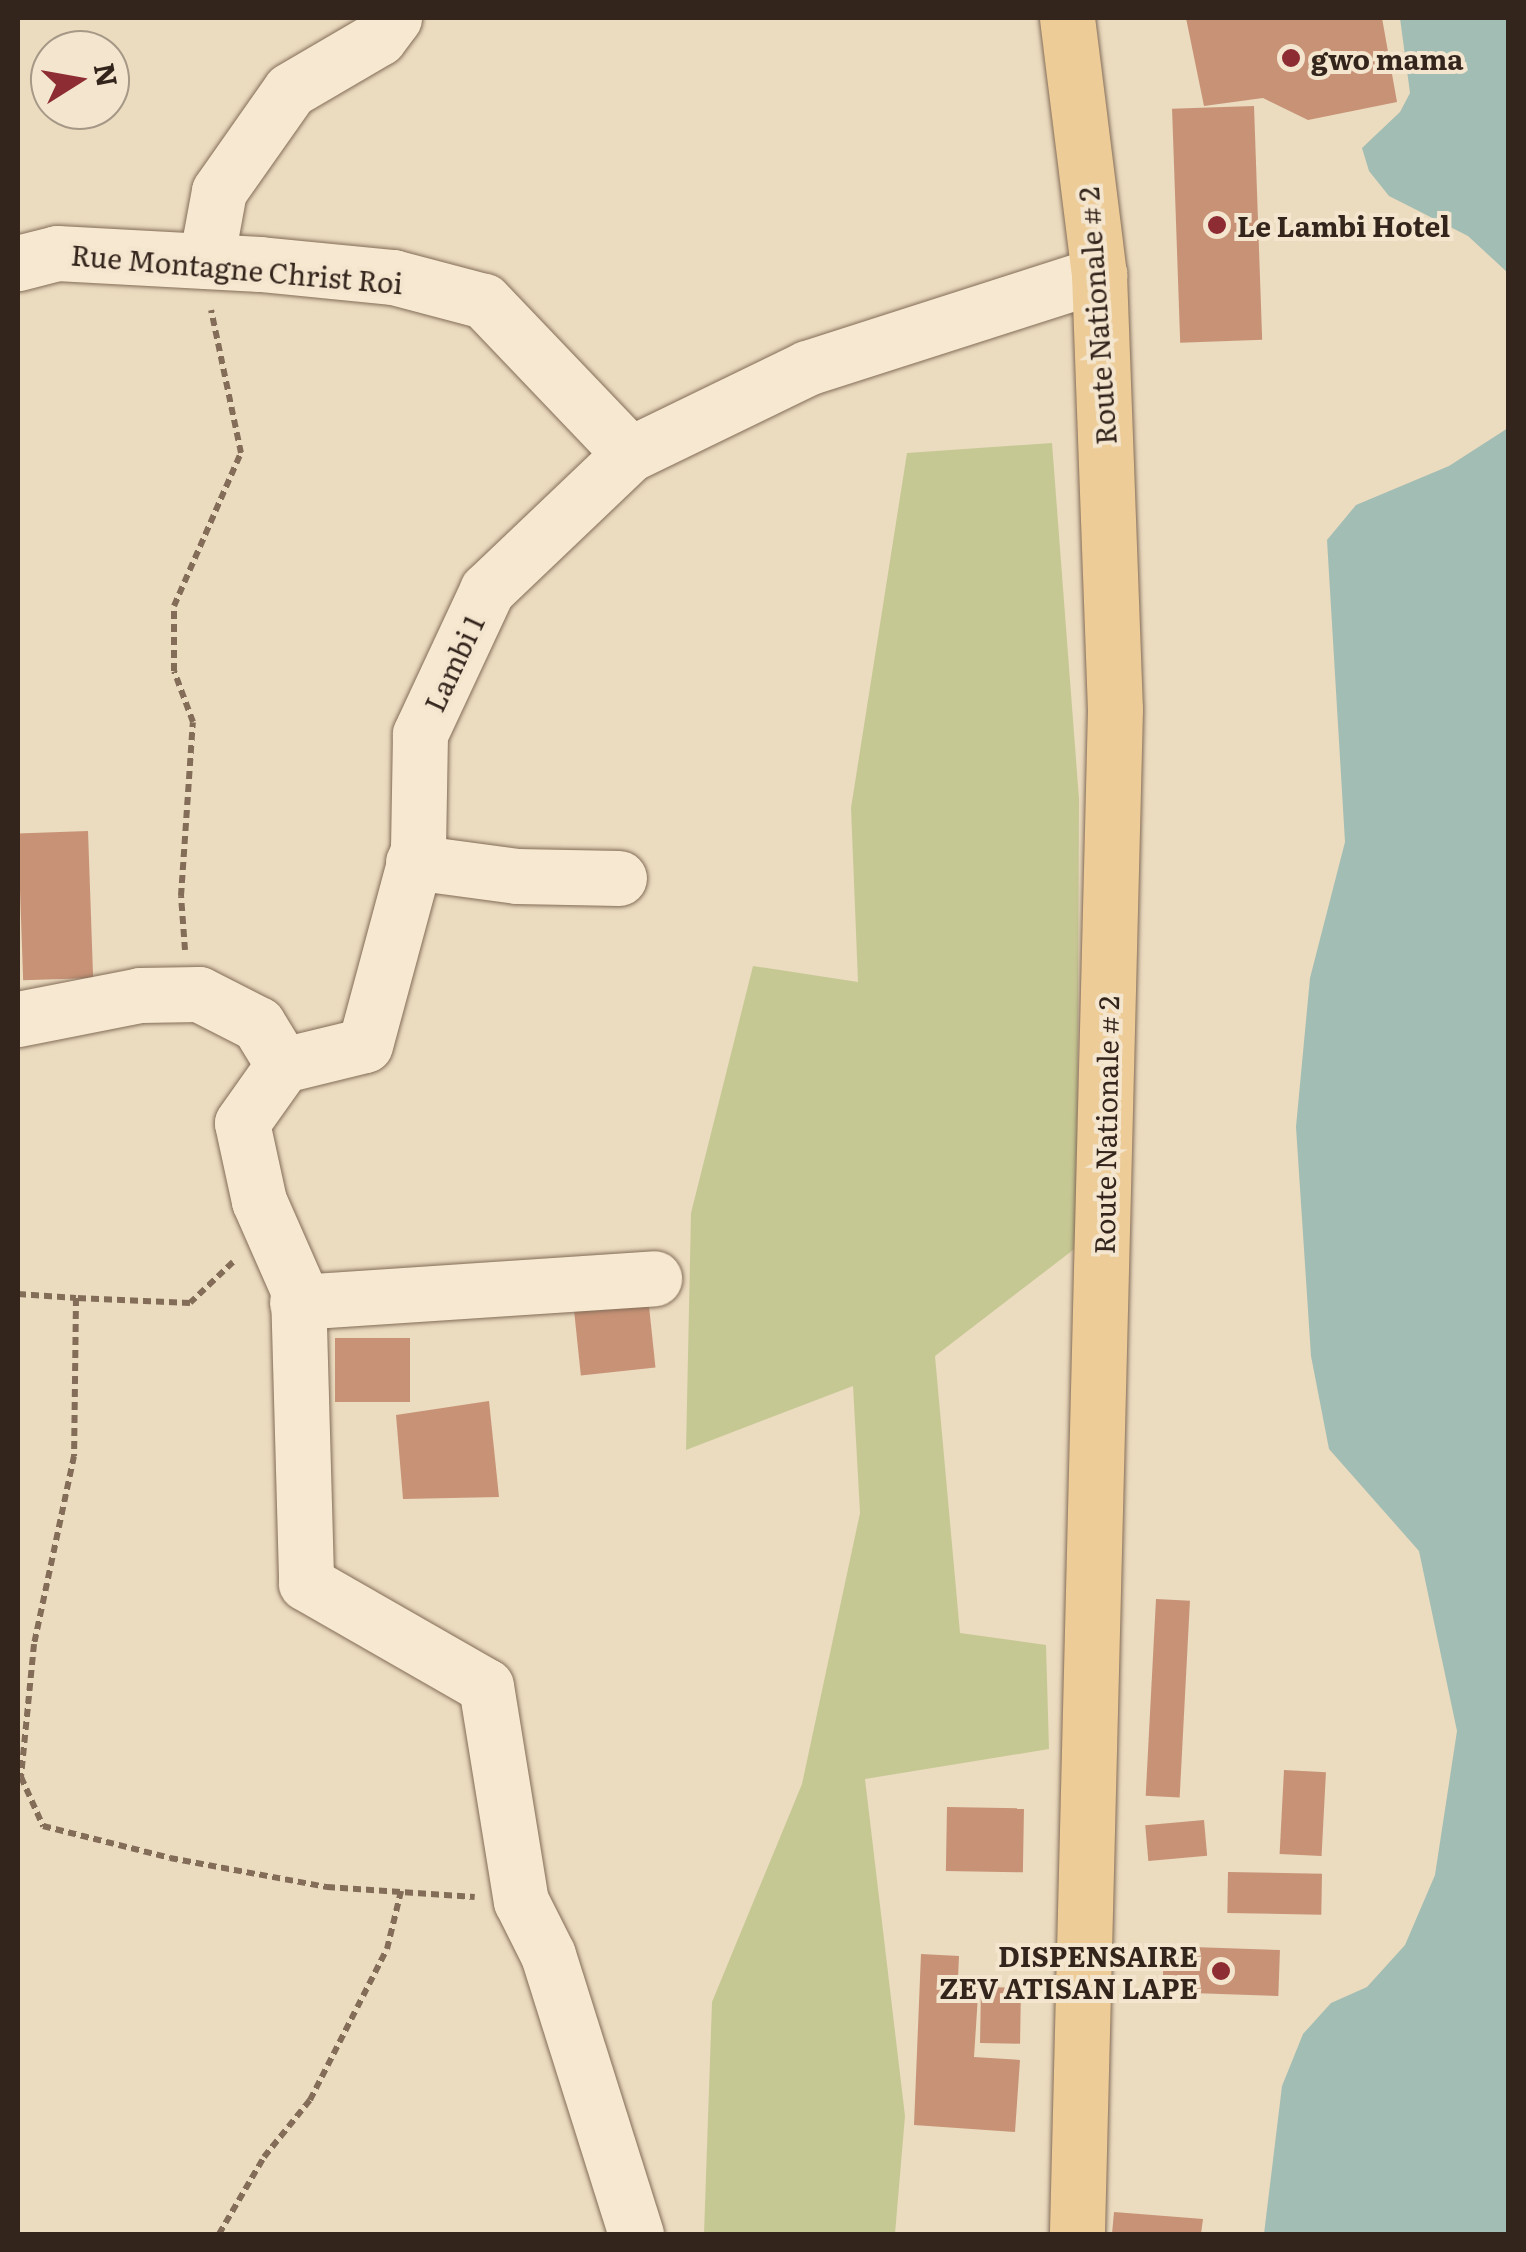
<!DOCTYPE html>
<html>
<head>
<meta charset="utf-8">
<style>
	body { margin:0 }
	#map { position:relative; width:1526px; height:2252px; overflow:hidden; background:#ebdbbf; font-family:Literata,serif }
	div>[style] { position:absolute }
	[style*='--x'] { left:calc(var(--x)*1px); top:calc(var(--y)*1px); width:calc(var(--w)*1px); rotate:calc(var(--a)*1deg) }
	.green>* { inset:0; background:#c6c894 }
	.water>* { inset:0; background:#a2bdb3 }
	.building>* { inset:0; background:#c79276; transform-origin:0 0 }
	.path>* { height:6px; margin-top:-3px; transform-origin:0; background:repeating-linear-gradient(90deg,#836c58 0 8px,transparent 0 13px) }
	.roads { filter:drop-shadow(0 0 2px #836c58) drop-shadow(0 0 2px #836c58) }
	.minor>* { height:55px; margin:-27.5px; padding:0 27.5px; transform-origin:27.5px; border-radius:27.5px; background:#f7e9d1 }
	.major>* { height:55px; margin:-27.5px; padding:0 27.5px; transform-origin:27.5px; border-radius:27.5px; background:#edcc97 }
	.dots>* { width:28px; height:28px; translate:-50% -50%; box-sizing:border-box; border:5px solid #f3e5ce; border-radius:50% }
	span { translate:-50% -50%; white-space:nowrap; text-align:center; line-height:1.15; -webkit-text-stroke:8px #f3e5ce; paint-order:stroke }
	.poi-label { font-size:28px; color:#33251c; font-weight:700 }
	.left { translate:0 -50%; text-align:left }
	.right { translate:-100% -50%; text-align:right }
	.street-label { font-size:28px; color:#33251c }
	.frame { position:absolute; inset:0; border:20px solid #33251c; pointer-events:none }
	.north { position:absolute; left:30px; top:30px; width:100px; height:100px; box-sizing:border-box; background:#f3e5ce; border:2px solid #a69887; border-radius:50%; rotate:79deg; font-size:28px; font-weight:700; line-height:40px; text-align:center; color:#33251c }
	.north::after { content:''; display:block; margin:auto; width:35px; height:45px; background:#8e2c34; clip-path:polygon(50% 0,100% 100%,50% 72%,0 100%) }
</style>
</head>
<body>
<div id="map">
	<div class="green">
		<i style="clip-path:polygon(1052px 443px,1079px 799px,1077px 1247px,935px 1356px,960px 1633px,1046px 1645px,1049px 1749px,865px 1779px,905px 2116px,895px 2234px,704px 2234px,712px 2002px,802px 1784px,860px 1513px,853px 1386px,686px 1450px,691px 1213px,753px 966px,858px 982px,851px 808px,907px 453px)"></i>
	</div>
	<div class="water">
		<i style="clip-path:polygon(1400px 18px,1508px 18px,1508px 273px,1468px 236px,1389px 196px,1369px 171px,1362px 148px,1400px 112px,1410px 93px)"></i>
		<i style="clip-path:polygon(1508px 428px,1508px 2234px,1264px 2234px,1282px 2086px,1303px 2034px,1331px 2003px,1367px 1987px,1405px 1945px,1435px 1875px,1457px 1731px,1419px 1551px,1329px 1449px,1311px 1356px,1296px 1127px,1310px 978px,1345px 842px,1327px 540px,1356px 505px,1449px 466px)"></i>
	</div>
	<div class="building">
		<i style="clip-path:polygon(1186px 18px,1382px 18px,1397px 102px,1308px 120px,1263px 98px,1204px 106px)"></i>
		<i style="left:1254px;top:106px;width:234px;height:82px;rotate:88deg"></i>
		<i style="left:88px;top:831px;width:147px;height:70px;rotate:88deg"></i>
		<i style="left:647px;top:1287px;width:81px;height:75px;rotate:84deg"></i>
		<i style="left:410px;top:1338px;width:64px;height:75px;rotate:90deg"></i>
		<i style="clip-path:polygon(489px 1401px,499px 1497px,403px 1499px,396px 1415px)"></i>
		<i style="left:1156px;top:1599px;width:34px;height:197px;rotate:3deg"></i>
		<i style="left:1284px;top:1770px;width:42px;height:84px;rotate:3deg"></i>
		<i style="left:947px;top:1807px;width:77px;height:64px;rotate:1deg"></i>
		<i style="left:1204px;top:1820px;width:36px;height:59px;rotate:85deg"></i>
		<i style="left:1228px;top:1872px;width:94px;height:41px;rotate:1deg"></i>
		<i style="left:1164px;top:1946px;width:116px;height:46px;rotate:2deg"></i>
		<i style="clip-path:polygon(921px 1954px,959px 1956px,958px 1978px,979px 1980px,974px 2057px,1020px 2060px,1015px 2132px,914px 2125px)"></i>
		<i style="left:981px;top:1987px;width:40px;height:56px;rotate:1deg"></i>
		<i style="clip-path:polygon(1114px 2212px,1203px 2219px,1201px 2234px,1112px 2234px)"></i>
	</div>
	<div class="path">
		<i style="--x:185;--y:950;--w:54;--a:-94.2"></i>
		<i style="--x:181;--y:896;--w:174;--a:-86.1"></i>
		<i style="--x:193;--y:722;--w:54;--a:-110.4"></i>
		<i style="--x:174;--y:671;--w:65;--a:-90"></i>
		<i style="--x:174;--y:606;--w:167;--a:-66.4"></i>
		<i style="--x:241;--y:453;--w:146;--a:-101.8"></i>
		<i style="--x:233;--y:1262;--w:59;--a:136.4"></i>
		<i style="--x:190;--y:1303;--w:114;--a:-177.5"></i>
		<i style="--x:76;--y:1298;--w:158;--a:90.7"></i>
		<i style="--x:74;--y:1456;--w:192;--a:102"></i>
		<i style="--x:34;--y:1644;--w:134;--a:95.6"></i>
		<i style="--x:21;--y:1777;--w:54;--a:65.8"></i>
		<i style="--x:43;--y:1826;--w:131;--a:14.1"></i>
		<i style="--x:170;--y:1858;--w:160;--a:10.5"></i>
		<i style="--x:327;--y:1887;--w:148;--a:3.9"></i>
		<i style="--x:18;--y:1294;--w:58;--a:3.9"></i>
		<i style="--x:219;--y:2234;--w:89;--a:-59.7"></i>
		<i style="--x:264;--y:2157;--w:73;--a:-51.1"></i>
		<i style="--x:310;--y:2100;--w:169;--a:-63"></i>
		<i style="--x:387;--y:1949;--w:60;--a:-76.4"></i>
	</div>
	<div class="roads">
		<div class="minor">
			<i style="--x:206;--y:261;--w:71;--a:-79.5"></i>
			<i style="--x:219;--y:191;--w:123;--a:-54.9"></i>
			<i style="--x:290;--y:90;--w:103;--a:-30.3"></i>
			<i style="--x:379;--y:38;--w:25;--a:-53"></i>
			<i style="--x:18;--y:263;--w:40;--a:-14.4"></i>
			<i style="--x:57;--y:253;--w:203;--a:3.1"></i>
			<i style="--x:260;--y:264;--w:134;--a:5.6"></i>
			<i style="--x:393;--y:277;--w:94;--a:14.8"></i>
			<i style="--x:484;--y:301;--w:211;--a:46.3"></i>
			<i style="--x:413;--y:862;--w:105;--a:7.7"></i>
			<i style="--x:517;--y:876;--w:102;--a:1.1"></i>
			<i style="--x:18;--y:1019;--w:124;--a:-11.1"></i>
			<i style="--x:140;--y:995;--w:59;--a:-1"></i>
			<i style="--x:199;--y:994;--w:66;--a:27"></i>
			<i style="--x:258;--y:1024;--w:48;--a:58.6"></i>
			<i style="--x:283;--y:1065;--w:84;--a:-13.7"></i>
			<i style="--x:365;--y:1045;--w:203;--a:-74.9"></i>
			<i style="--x:418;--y:849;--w:115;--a:-89"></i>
			<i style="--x:420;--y:734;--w:159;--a:-65"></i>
			<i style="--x:487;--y:590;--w:197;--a:-43.6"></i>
			<i style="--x:630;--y:454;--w:197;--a:-25.9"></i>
			<i style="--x:807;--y:368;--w:307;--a:-17.8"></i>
			<i style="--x:283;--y:1065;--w:71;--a:125.3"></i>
			<i style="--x:242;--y:1123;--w:80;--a:77.7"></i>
			<i style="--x:259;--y:1201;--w:97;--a:66.3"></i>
			<i style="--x:298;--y:1290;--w:293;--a:88.4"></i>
			<i style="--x:306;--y:1583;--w:207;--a:29.8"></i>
			<i style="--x:486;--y:1686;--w:218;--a:80.8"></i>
			<i style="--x:521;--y:1901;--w:60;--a:63.4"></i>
			<i style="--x:548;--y:1955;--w:293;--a:72.5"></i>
			<i style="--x:297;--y:1302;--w:358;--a:-3.8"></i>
		</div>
		<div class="major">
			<i style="--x:1067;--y:18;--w:258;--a:82.9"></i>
			<i style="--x:1099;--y:274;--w:435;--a:87.9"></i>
			<i style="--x:1115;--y:709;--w:1525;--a:91.43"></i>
		</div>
	</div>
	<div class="dots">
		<i style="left:1291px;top:58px;background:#8e2c34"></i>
		<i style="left:1217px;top:225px;background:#8e2c34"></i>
		<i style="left:1221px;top:1971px;background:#8e2c34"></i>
	</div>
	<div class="poi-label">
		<span class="left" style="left:1311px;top:58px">gwo mama</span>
		<span class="left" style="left:1237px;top:225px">Le Lambi Hotel</span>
		<span class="right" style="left:1198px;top:1971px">DISPENSAIRE<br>ZEV ATISAN LAPE</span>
	</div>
	<div class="street-label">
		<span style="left:237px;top:268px;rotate:5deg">Rue Montagne Christ Roi</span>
		<span style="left:1096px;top:316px;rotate:-94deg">Route Nationale # 2</span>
		<span style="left:453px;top:663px;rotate:-65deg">Lambi 1</span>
		<span style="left:1105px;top:1125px;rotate:-89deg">Route Nationale # 2</span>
	</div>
	<div class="frame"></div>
	<div class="north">N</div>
</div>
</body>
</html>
